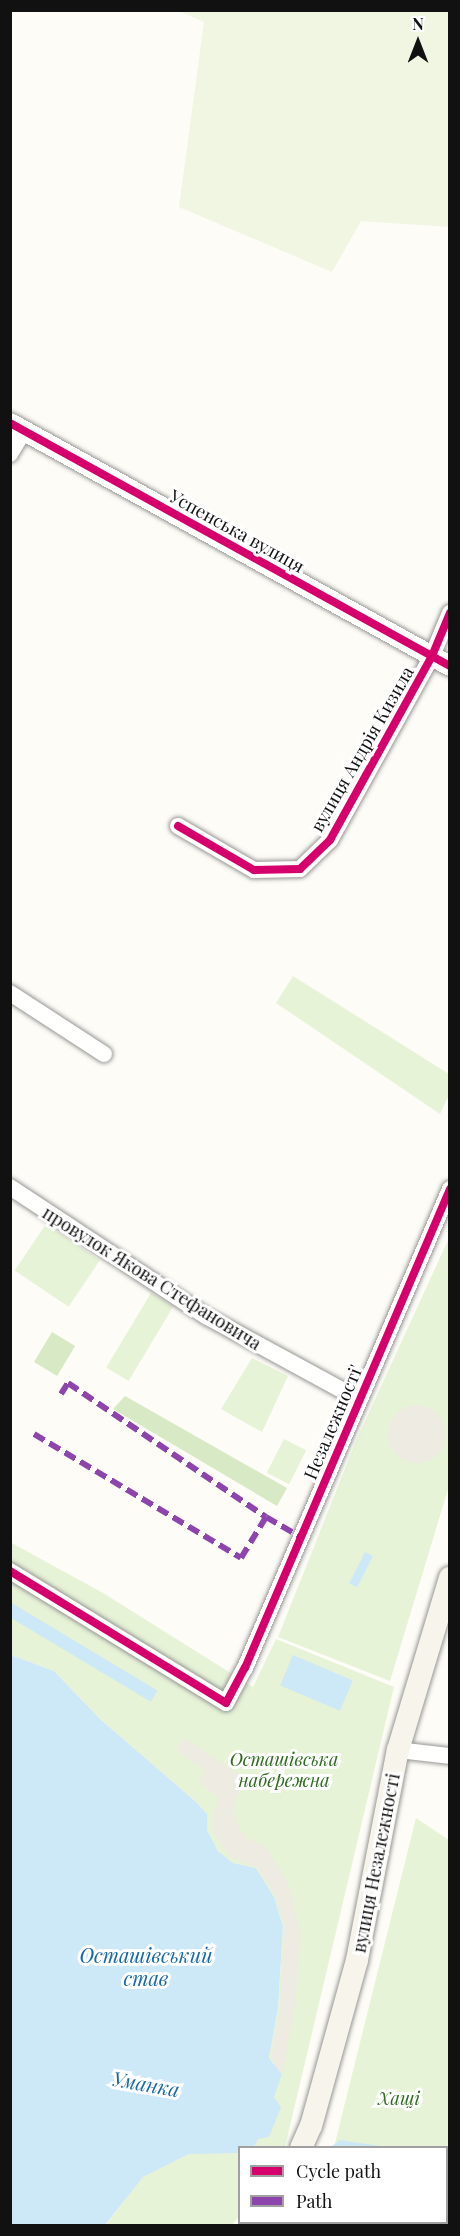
<!DOCTYPE html>
<html>
<head>
<meta charset="utf-8">
<style>
	body { margin:0 }
	#map { position:relative; width:460px; height:2236px; overflow:hidden; background:#fdfcf7; font-family:"Playfair Display",serif }
	div>[style] { position:absolute }
	[style*='--x'] { left:calc(var(--x)*1px); top:calc(var(--y)*1px); width:calc(var(--w)*1px); rotate:calc(var(--a)*1deg) }
	.green>* { inset:0; background:#e7f3d7; transform-origin:0 0 }
	.forest>* { inset:0; background:#d8eac5; transform-origin:0 0 }
	.pitch>* { inset:0; background:#f0f6e1 }
	.plaza>* { inset:0; background:#edebe2 }
	.round { border-radius:50% }
	.water>* { inset:0; background:#cde8f7; transform-origin:0 0 }
	.roads { filter:drop-shadow(0 0 2px #979795) drop-shadow(0 0 2px #979795) }
	.minor>* { height:16px; margin:-8px; padding:0 8px; transform-origin:8px; border-radius:8px; background:#fffffe }
	.tertiary>* { height:20px; margin:-10px; padding:0 10px; transform-origin:10px; border-radius:10px; background:#fffffe }
	.secondary>* { height:22px; margin:-11px; padding:0 11px; transform-origin:11px; border-radius:11px; background:#f6f4eb }
	.quiet>* { height:6px; margin-top:-3px; transform-origin:0; background:repeating-linear-gradient(90deg,#8e44ad 0 12px,transparent 0 18px) }
	.cycleway>* { height:8px; margin:-4px; padding:0 4px; transform-origin:4px; border-radius:4px; background:#d6006c }
	span { translate:-50% -50%; white-space:nowrap; text-align:center; line-height:1.15; -webkit-text-stroke:6px #fff; paint-order:stroke }
	.street-label { font-size:18px; color:#111 }
	.park-label { font-size:18px; color:#2f6b1f; font-style:italic }
	.water-label { font-size:20px; color:#1768a6; font-style:italic }
	.frame { position:absolute; inset:0; border:12px solid #111; pointer-events:none }
	.legend { position:absolute; left:238px; top:2146px; width:210px; height:78px; box-sizing:border-box; background:#fff; border:2px solid #a0a0a0; margin:0; padding:8px 10px; list-style:none; font-size:18px; color:#111 }
	.legend li { display:flex; align-items:center; gap:12px; height:30px }
	.legend b { width:30px; border:2px solid #a0a0a0 }
	.north { position:absolute; left:388px; top:12px; width:60px; height:60px; -webkit-text-stroke:4px #fff; paint-order:stroke; rotate:0deg; font-size:16px; font-weight:700; line-height:24px; text-align:center; color:#111 }
	.north::after { content:''; display:block; margin:auto; width:21px; height:27px; background:#111; clip-path:polygon(50% 0,100% 100%,50% 72%,0 100%) }
</style>
</head>
<body>
<div id="map">
	<div class="green">
		<i style="clip-path:polygon(293px 976px,449px 1074px,449px 1095px,440px 1114px,276px 1003px)"></i>
		<i style="left:46px;top:1224px;width:65px;height:56px;rotate:34deg"></i>
		<i style="clip-path:polygon(449px 1238px,449px 1486px,390px 1681px,278px 1637px,356px 1441px)"></i>
		<i style="left:151px;top:1293px;width:26px;height:87px;rotate:31deg"></i>
		<i style="clip-path:polygon(252px 1358px,288px 1376px,262px 1432px,221px 1409px)"></i>
		<i style="left:284px;top:1439px;width:25px;height:38px;rotate:27deg"></i>
		<i style="clip-path:polygon(10px 1542px,103px 1593px,253px 1687px,276px 1639px,394px 1687px,285px 2147px,254px 2147px,282px 2074px,269px 2058px,278px 2008px,283px 1927px,274px 1897px,256px 1868px,233px 1863px,218px 1851px,207px 1830px,207px 1814px,195px 1801px,100px 1719px,54px 1671px,11px 1655px)"></i>
		<i style="clip-path:polygon(416px 1818px,449px 1840px,449px 2225px,296px 2226px,446px 2222px,446px 2148px,334px 2147px)"></i>
		<i style="clip-path:polygon(221px 2151px,239px 2153px,239px 2216px,232px 2225px,105px 2226px,142px 2177px,189px 2154px)"></i>
	</div>
	<div class="forest">
		<i style="left:52px;top:1332px;width:27px;height:35px;rotate:31deg"></i>
		<i style="clip-path:polygon(125px 1396px,287px 1488px,277px 1506px,113px 1409px)"></i>
	</div>
	<div class="pitch">
		<i style="clip-path:polygon(179px 11px,449px 11px,449px 227px,361px 221px,332px 272px,179px 207px,204px 22px)"></i>
	</div>
	<div class="plaza">
		<i class="round" style="left:388px;top:1405px;width:58px;height:58px"></i>
		<i style="clip-path:polygon(184px 1738px,245px 1778px,232px 1809px,237px 1824px,247px 1839px,266px 1846px,289px 1886px,300px 1933px,295px 2006px,283px 2072px,277px 2069px,271px 2058px,280px 2008px,284px 1926px,275px 1896px,258px 1868px,230px 1856px,213px 1833px,213px 1815px,219px 1798px,199px 1783px,205px 1770px,176px 1750px)"></i>
	</div>
	<div class="water">
		<i style="left:365px;top:1552px;width:9px;height:35px;rotate:27deg"></i>
		<i style="left:10px;top:1602px;width:172px;height:13px;rotate:31deg"></i>
		<i style="clip-path:polygon(11px 1655px,54px 1671px,100px 1719px,195px 1801px,207px 1814px,207px 1830px,218px 1851px,233px 1863px,256px 1868px,274px 1897px,283px 1927px,278px 2008px,269px 2058px,282px 2074px,274px 2097px,281px 2107px,269px 2137px,258px 2139px,254px 2147px,240px 2148px,239px 2153px,189px 2154px,143px 2177px,105px 2225px,11px 2225px)"></i>
		<i style="left:293px;top:1655px;width:65px;height:33px;rotate:23deg"></i>
		<i style="clip-path:polygon(340px 2140px,353px 2142px,388px 2147px,331px 2147px)"></i>
	</div>
	<div class="roads">
		<div class="minor">
			<i style="--x:10;--y:454;--w:27;--a:-59"></i>
			<i style="--x:178;--y:826;--w:88;--a:30.1"></i>
			<i style="--x:254;--y:870;--w:46;--a:-1.2"></i>
			<i style="--x:300;--y:869;--w:42;--a:-44"></i>
			<i style="--x:330;--y:840;--w:210;--a:-61"></i>
			<i style="--x:432;--y:656;--w:47;--a:-67.3"></i>
			<i style="--x:10;--y:993;--w:112;--a:33"></i>
			<i style="--x:10;--y:1187;--w:235;--a:33.4"></i>
			<i style="--x:206;--y:1316;--w:173;--a:28.6"></i>
			<i style="--x:10;--y:1571;--w:253;--a:31.4"></i>
			<i style="--x:226;--y:1703;--w:40;--a:-62"></i>
			<i style="--x:245;--y:1668;--w:521;--a:-66.83"></i>
			<i style="--x:398;--y:1750;--w:52;--a:6.6"></i>
		</div>
		<div class="tertiary">
			<i style="--x:10;--y:423;--w:503;--a:28.91"></i>
		</div>
		<div class="secondary">
			<i style="--x:301;--y:2148;--w:24;--a:-66"></i>
			<i style="--x:311;--y:2126;--w:172;--a:-74.5"></i>
			<i style="--x:357;--y:1960;--w:214;--a:-79"></i>
			<i style="--x:398;--y:1750;--w:180;--a:-73.2"></i>
			<i style="--x:255;--y:2226;--w:4;--a:-63"></i>
		</div>
	</div>
	<div class="quiet">
		<i style="--x:61;--y:1394;--w:13;--a:-58"></i>
		<i style="--x:68;--y:1383;--w:239;--a:34.1"></i>
		<i style="--x:34;--y:1434;--w:241;--a:30.9"></i>
		<i style="--x:241;--y:1558;--w:48;--a:-58.6"></i>
		<i style="--x:266;--y:1517;--w:39;--a:30"></i>
	</div>
	<div class="cycleway">
		<i style="--x:10;--y:423;--w:503;--a:28.91"></i>
		<i style="--x:178;--y:826;--w:88;--a:30.1"></i>
		<i style="--x:254;--y:870;--w:46;--a:-1.2"></i>
		<i style="--x:300;--y:869;--w:42;--a:-44"></i>
		<i style="--x:330;--y:840;--w:210;--a:-61"></i>
		<i style="--x:432;--y:656;--w:47;--a:-67.3"></i>
		<i style="--x:10;--y:1571;--w:253;--a:31.4"></i>
		<i style="--x:226;--y:1703;--w:40;--a:-62"></i>
		<i style="--x:245;--y:1668;--w:521;--a:-66.83"></i>
	</div>
	<div class="street-label">
		<span style="left:237px;top:531px;rotate:29deg">Успенська вулиця</span>
		<span style="left:362px;top:749px;rotate:-60deg">вулиця Андрія Кизила</span>
		<span style="left:152px;top:1278px;rotate:32deg">провулок Якова Стефановича</span>
		<span style="left:333px;top:1422px;rotate:-67deg">Незалежності'</span>
		<span style="left:376px;top:1863px;rotate:-79deg">вулиця Незалежності</span>
	</div>
	<div class="park-label">
		<span style="left:284px;top:1770px">Осташівська<br>набережна</span>
		<span style="left:399px;top:2098px">Хащі</span>
	</div>
	<div class="water-label">
		<span style="left:146px;top:1966px">Осташівський<br>став</span>
		<span style="left:146px;top:2083px;rotate:10deg">Уманка</span>
	</div>
	<div class="frame"></div>
	<ul class="legend">
	<li><b style="height:8px;background:#d6006c"></b>Cycle path</li>
	<li><b style="height:8px;background:#8e44ad"></b>Path</li>
	</ul>
	<div class="north">N</div>
</div>
</body>
</html>
